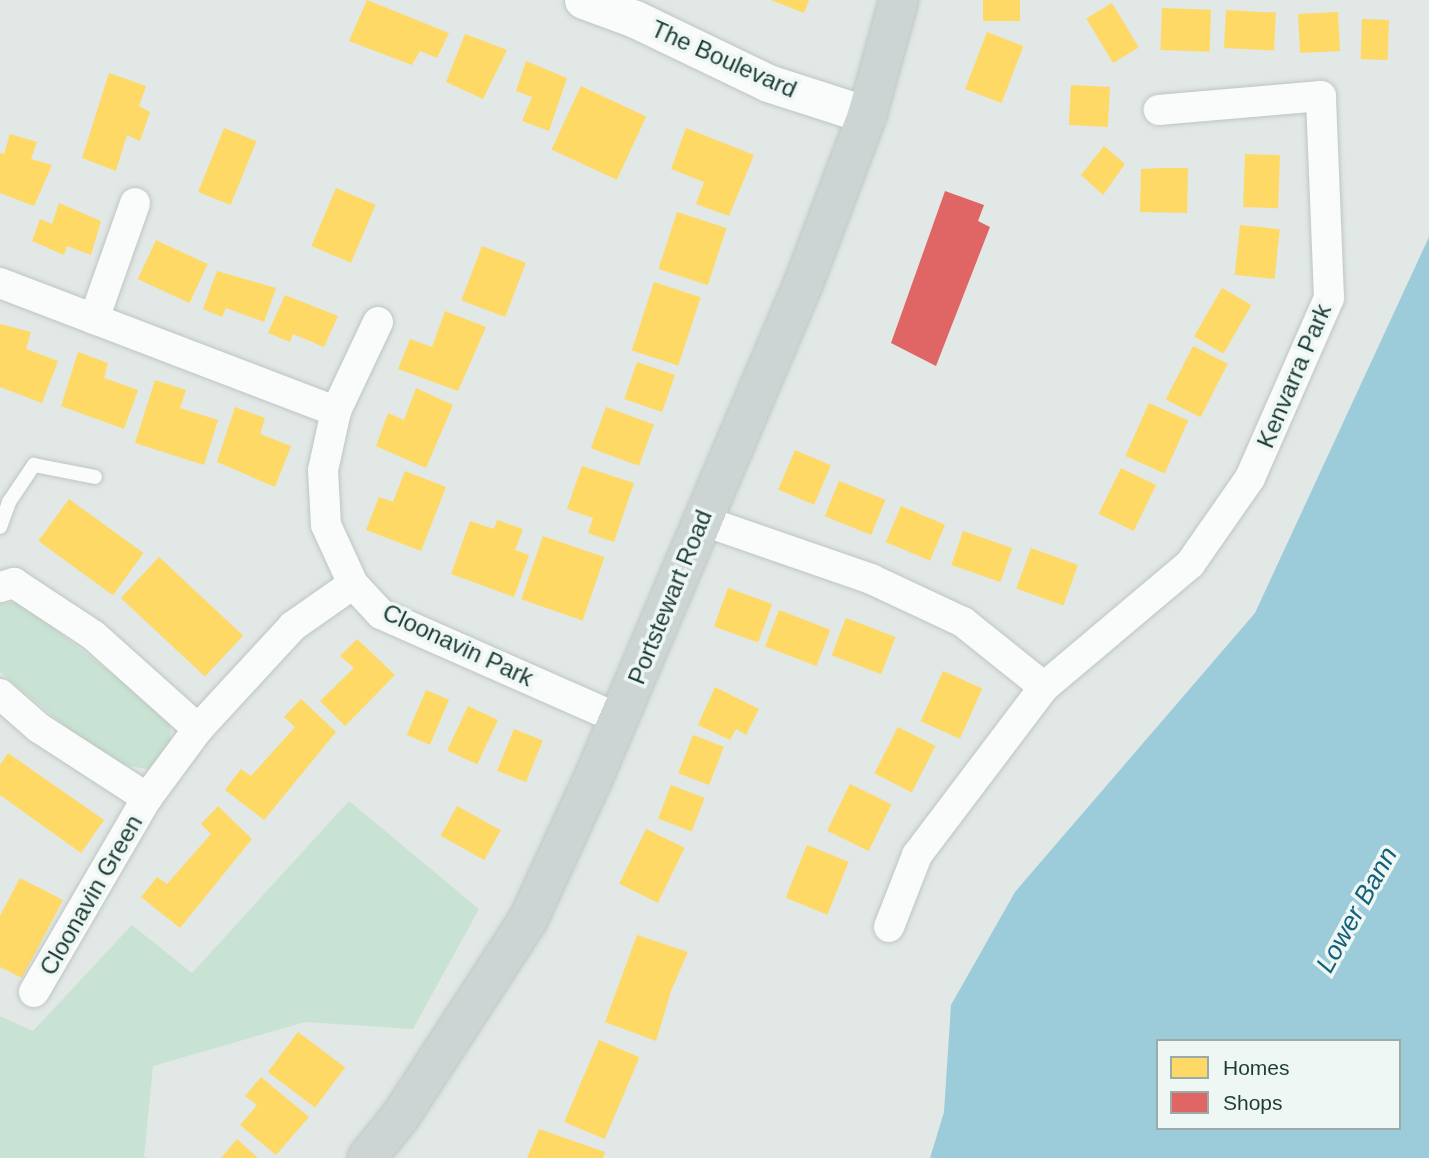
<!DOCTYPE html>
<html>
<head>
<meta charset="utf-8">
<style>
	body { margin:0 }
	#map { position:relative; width:1429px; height:1158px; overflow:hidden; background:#e1e8e5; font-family:Helvetica,sans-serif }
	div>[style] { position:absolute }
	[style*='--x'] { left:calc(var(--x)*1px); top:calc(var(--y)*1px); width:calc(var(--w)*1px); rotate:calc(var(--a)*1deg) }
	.green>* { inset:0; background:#c8e3d3 }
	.water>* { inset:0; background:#9cccda }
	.homes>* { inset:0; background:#ffd966; transform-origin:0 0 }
	.shops>* { inset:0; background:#e06666 }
	.roads { filter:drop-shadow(0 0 2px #bec5c2) drop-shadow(0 0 2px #bec5c2) }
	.service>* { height:14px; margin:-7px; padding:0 7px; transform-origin:7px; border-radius:7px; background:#fafcfb }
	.minor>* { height:30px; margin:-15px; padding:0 15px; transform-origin:15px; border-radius:15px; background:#fafcfb }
	.tertiary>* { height:37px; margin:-18.5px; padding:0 18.5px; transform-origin:18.5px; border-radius:18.5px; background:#fafcfb }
	.primary>* { height:38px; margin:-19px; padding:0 19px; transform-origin:19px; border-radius:19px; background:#ccd5d4 }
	span { translate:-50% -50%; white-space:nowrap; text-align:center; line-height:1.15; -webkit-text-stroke:7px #eef7f4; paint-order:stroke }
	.street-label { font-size:24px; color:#1e3c37 }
	.water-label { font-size:26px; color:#13607d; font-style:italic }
	.legend { position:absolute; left:1156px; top:1039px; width:245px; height:91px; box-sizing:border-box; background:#eef7f4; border:2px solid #9baca8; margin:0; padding:9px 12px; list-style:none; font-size:21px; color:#1e3c37 }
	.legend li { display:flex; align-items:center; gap:14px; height:35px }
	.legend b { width:35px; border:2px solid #9baca8 }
</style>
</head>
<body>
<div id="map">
	<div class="green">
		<i style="clip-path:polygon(20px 602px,170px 719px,171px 752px,152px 770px,108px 762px,0 672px,0 604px)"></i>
		<i style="clip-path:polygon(349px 801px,479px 909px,413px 1029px,305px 1022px,153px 1066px,144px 1156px,147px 1158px,0 1158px,0 1016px,33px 1031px,132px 925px,192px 973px)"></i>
	</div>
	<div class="water">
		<i style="clip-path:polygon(evenodd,1429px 237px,1429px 1158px,930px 1158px,944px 1112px,951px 1005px,1015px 892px,1255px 613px,1429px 237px,1158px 1041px,1399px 1041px,1399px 1128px,1158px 1128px,1158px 1041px)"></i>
	</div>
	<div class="homes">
		<i style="clip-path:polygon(367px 0,449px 33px,437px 58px,420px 51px,412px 65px,349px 41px)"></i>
		<i style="clip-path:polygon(771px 0,809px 0,804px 13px)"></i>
		<i style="left:983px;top:0;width:37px;height:21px"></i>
		<i style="left:1112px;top:3px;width:52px;height:30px;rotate:59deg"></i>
		<i style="left:1162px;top:8px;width:49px;height:42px;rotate:2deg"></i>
		<i style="left:1226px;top:10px;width:50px;height:38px;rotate:3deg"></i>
		<i style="left:1338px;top:12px;width:39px;height:40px;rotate:87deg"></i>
		<i style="left:1362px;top:19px;width:27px;height:40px;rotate:2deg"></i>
		<i style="left:987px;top:32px;width:39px;height:61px;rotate:21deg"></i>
		<i style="clip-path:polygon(465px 34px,507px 50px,483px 99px,446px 82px)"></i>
		<i style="clip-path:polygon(526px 61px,567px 78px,549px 131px,522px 121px,532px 97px,516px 91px)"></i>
		<i style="clip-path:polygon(109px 73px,146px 86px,139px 106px,150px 112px,140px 141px,127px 135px,116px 171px,82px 158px)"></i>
		<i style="left:1071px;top:85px;width:39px;height:40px;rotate:3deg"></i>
		<i style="left:581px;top:86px;width:72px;height:70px;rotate:25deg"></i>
		<i style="left:224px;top:128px;width:35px;height:69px;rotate:22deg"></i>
		<i style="clip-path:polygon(686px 128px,754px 155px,729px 216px,696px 204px,704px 182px,671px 169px)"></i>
		<i style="clip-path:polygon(10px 134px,37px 142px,31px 159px,52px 165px,34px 206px,0 193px,0 153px,4px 154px)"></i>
		<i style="clip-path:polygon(1104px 146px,1125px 164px,1103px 195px,1081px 175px)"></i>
		<i style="left:1245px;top:154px;width:35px;height:53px;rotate:2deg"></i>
		<i style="clip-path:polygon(1162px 168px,1188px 168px,1187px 213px,1140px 212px,1141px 169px)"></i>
		<i style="left:336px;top:188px;width:43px;height:63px;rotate:23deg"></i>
		<i style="clip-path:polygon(59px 203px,101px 221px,91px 255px,67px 246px,64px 255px,32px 241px,40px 219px,52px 224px)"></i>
		<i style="left:677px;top:212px;width:52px;height:60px;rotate:18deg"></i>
		<i style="left:1240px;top:225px;width:40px;height:50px;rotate:6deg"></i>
		<i style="left:156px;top:240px;width:57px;height:43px;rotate:25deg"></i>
		<i style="left:482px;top:246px;width:47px;height:58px;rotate:21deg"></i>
		<i style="clip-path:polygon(217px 271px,276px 288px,264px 322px,226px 308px,222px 317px,203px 309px)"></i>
		<i style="left:654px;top:282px;width:49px;height:72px;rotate:18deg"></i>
		<i style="left:1222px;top:288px;width:34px;height:56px;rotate:30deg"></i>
		<i style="clip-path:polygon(285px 295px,338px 316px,324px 347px,293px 334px,290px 342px,268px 333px)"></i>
		<i style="clip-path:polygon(445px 311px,486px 327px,458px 391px,398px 369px,410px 339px,432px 347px)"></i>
		<i style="clip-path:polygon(0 324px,31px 332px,26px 349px,58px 361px,42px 403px,0 387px)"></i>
		<i style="left:1193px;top:346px;width:39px;height:60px;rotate:27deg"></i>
		<i style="clip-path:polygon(78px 352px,108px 363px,104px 378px,138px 390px,124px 429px,61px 406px)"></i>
		<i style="left:637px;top:362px;width:40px;height:39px;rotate:19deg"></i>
		<i style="clip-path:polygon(155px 380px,186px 390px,180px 408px,218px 420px,204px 465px,135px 443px)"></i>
		<i style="clip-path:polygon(416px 388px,453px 405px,426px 468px,376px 446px,388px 413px,404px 420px)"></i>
		<i style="left:1149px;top:403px;width:43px;height:58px;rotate:24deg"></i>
		<i style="clip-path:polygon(235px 407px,265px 418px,260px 434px,291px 446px,275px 487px,217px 462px)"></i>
		<i style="left:606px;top:407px;width:51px;height:44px;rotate:20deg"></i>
		<i style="left:795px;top:450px;width:39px;height:43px;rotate:23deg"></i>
		<i style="clip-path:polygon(582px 466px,634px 483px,614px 542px,588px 533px,593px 518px,567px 509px)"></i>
		<i style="left:1121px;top:468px;width:39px;height:51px;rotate:26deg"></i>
		<i style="clip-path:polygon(405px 471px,446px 487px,421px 551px,366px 530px,379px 497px,393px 502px)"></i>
		<i style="left:839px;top:481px;width:50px;height:38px;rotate:22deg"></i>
		<i style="left:69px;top:499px;width:92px;height:52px;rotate:36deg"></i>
		<i style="left:901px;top:506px;width:48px;height:39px;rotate:23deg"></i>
		<i style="clip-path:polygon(497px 520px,523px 529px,515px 550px,529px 555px,514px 597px,451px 574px,470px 521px,494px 529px)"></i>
		<i style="left:963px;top:531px;width:52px;height:36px;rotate:19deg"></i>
		<i style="left:543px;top:536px;width:65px;height:67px;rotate:19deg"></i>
		<i style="left:1031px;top:548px;width:50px;height:43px;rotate:20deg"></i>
		<i style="left:159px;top:557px;width:115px;height:56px;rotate:43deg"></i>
		<i style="left:728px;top:588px;width:47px;height:41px;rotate:20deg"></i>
		<i style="left:779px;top:610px;width:55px;height:39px;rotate:21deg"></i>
		<i style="left:846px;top:618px;width:53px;height:40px;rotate:21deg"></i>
		<i style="clip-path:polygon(357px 639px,395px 675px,345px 726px,320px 701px,354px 668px,340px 656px)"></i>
		<i style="left:943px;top:671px;width:43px;height:55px;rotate:24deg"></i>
		<i style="clip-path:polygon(715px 687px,759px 709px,746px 735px,736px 729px,730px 740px,698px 725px)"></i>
		<i style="left:426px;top:690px;width:25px;height:49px;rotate:23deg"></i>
		<i style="clip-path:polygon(301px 699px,336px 732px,264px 820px,225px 790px,241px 769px,251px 776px,295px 727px,284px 717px)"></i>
		<i style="left:468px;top:706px;width:33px;height:49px;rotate:25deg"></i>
		<i style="left:898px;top:727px;width:42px;height:52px;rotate:27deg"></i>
		<i style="left:514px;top:729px;width:31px;height:45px;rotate:22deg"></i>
		<i style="left:693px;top:735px;width:33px;height:41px;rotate:21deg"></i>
		<i style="clip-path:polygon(8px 753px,104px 820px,81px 853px,0 795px,0 765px)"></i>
		<i style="left:850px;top:784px;width:46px;height:52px;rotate:26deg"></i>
		<i style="left:671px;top:785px;width:36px;height:36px;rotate:21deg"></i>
		<i style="clip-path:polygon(218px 806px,252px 839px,180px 928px,141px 897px,157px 877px,167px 884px,211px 834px,201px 824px)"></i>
		<i style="left:457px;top:806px;width:50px;height:34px;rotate:29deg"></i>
		<i style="left:646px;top:829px;width:43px;height:61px;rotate:26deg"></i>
		<i style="left:807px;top:845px;width:45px;height:57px;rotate:22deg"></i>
		<i style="clip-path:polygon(20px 878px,63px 900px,22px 978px,0 967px,0 916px)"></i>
		<i style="clip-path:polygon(637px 935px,688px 952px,671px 991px,656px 1041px,605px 1022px)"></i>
		<i style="left:298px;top:1032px;width:59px;height:50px;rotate:37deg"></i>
		<i style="left:599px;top:1040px;width:44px;height:89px;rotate:23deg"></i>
		<i style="clip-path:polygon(261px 1077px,309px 1117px,276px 1155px,240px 1125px,257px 1105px,245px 1096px)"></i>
		<i style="clip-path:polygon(539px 1129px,605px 1152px,603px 1158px,527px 1158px)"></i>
		<i style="clip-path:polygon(237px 1139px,258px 1158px,221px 1158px)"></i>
	</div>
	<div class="shops">
		<i style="clip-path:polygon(945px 191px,984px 205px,978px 221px,990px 227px,936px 366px,891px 343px)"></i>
	</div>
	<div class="roads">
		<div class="service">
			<i style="--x:0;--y:527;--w:27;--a:-70"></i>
			<i style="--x:9;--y:502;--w:45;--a:-56"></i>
			<i style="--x:34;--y:465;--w:62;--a:11.1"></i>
		</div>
		<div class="minor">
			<i style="--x:0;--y:283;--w:360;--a:20.9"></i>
			<i style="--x:94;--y:319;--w:123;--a:-70.5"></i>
			<i style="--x:378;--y:322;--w:98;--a:115.3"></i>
			<i style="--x:336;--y:411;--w:60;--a:102.4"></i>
			<i style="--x:323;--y:470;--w:55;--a:86.9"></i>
			<i style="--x:326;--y:525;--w:65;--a:65.4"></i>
			<i style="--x:353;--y:584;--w:41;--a:47"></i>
			<i style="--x:381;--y:614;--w:260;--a:23.8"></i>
			<i style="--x:701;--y:520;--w:180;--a:19.1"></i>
			<i style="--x:871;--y:579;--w:102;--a:25.1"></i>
			<i style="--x:963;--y:622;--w:104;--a:38.7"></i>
			<i style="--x:0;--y:587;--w:15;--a:-16"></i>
			<i style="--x:14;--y:583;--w:95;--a:33.4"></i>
			<i style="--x:93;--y:635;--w:141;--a:41.8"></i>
			<i style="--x:0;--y:694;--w:52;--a:41.1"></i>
			<i style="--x:39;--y:728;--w:129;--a:32.9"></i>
			<i style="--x:889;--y:927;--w:77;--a:-68.7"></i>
			<i style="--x:917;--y:855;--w:211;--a:-52.9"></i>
			<i style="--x:1044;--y:687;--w:191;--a:-40.1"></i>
			<i style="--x:1190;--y:564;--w:105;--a:-55.1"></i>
			<i style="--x:1250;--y:478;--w:197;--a:-66.3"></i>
			<i style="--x:1329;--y:298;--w:202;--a:-92.3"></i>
			<i style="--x:1321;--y:96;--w:163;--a:175.1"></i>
			<i style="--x:34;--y:992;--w:225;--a:-59.8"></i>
			<i style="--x:147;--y:798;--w:86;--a:-53.5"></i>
			<i style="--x:198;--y:729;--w:140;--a:-47.3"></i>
			<i style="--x:293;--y:626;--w:73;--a:-35"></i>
		</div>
		<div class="tertiary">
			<i style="--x:583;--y:0;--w:55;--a:20.1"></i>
			<i style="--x:635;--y:19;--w:148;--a:25.7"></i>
			<i style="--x:768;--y:83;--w:104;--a:17.9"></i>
		</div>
		<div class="primary">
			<i style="--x:367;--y:1158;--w:53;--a:-51.2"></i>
			<i style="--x:400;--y:1117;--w:235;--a:-57"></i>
			<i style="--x:528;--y:920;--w:155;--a:-65.3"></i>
			<i style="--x:593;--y:779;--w:540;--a:-67"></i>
			<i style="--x:804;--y:282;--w:178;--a:-69.3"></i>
			<i style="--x:867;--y:115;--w:119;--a:-74.5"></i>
		</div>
	</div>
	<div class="street-label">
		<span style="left:724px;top:59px;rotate:24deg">The Boulevard</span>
		<span style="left:1294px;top:376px;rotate:-67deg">Kenvarra Park</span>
		<span style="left:670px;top:597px;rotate:-68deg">Portstewart Road</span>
		<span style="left:458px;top:645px;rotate:25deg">Cloonavin Park</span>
		<span style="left:91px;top:895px;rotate:-60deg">Cloonavin Green</span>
	</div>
	<div class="water-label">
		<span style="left:1357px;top:910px;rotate:-61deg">Lower Bann</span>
	</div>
	<ul class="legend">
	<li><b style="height:19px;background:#ffd966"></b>Homes</li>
	<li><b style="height:19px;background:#e06666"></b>Shops</li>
	</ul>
</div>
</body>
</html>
